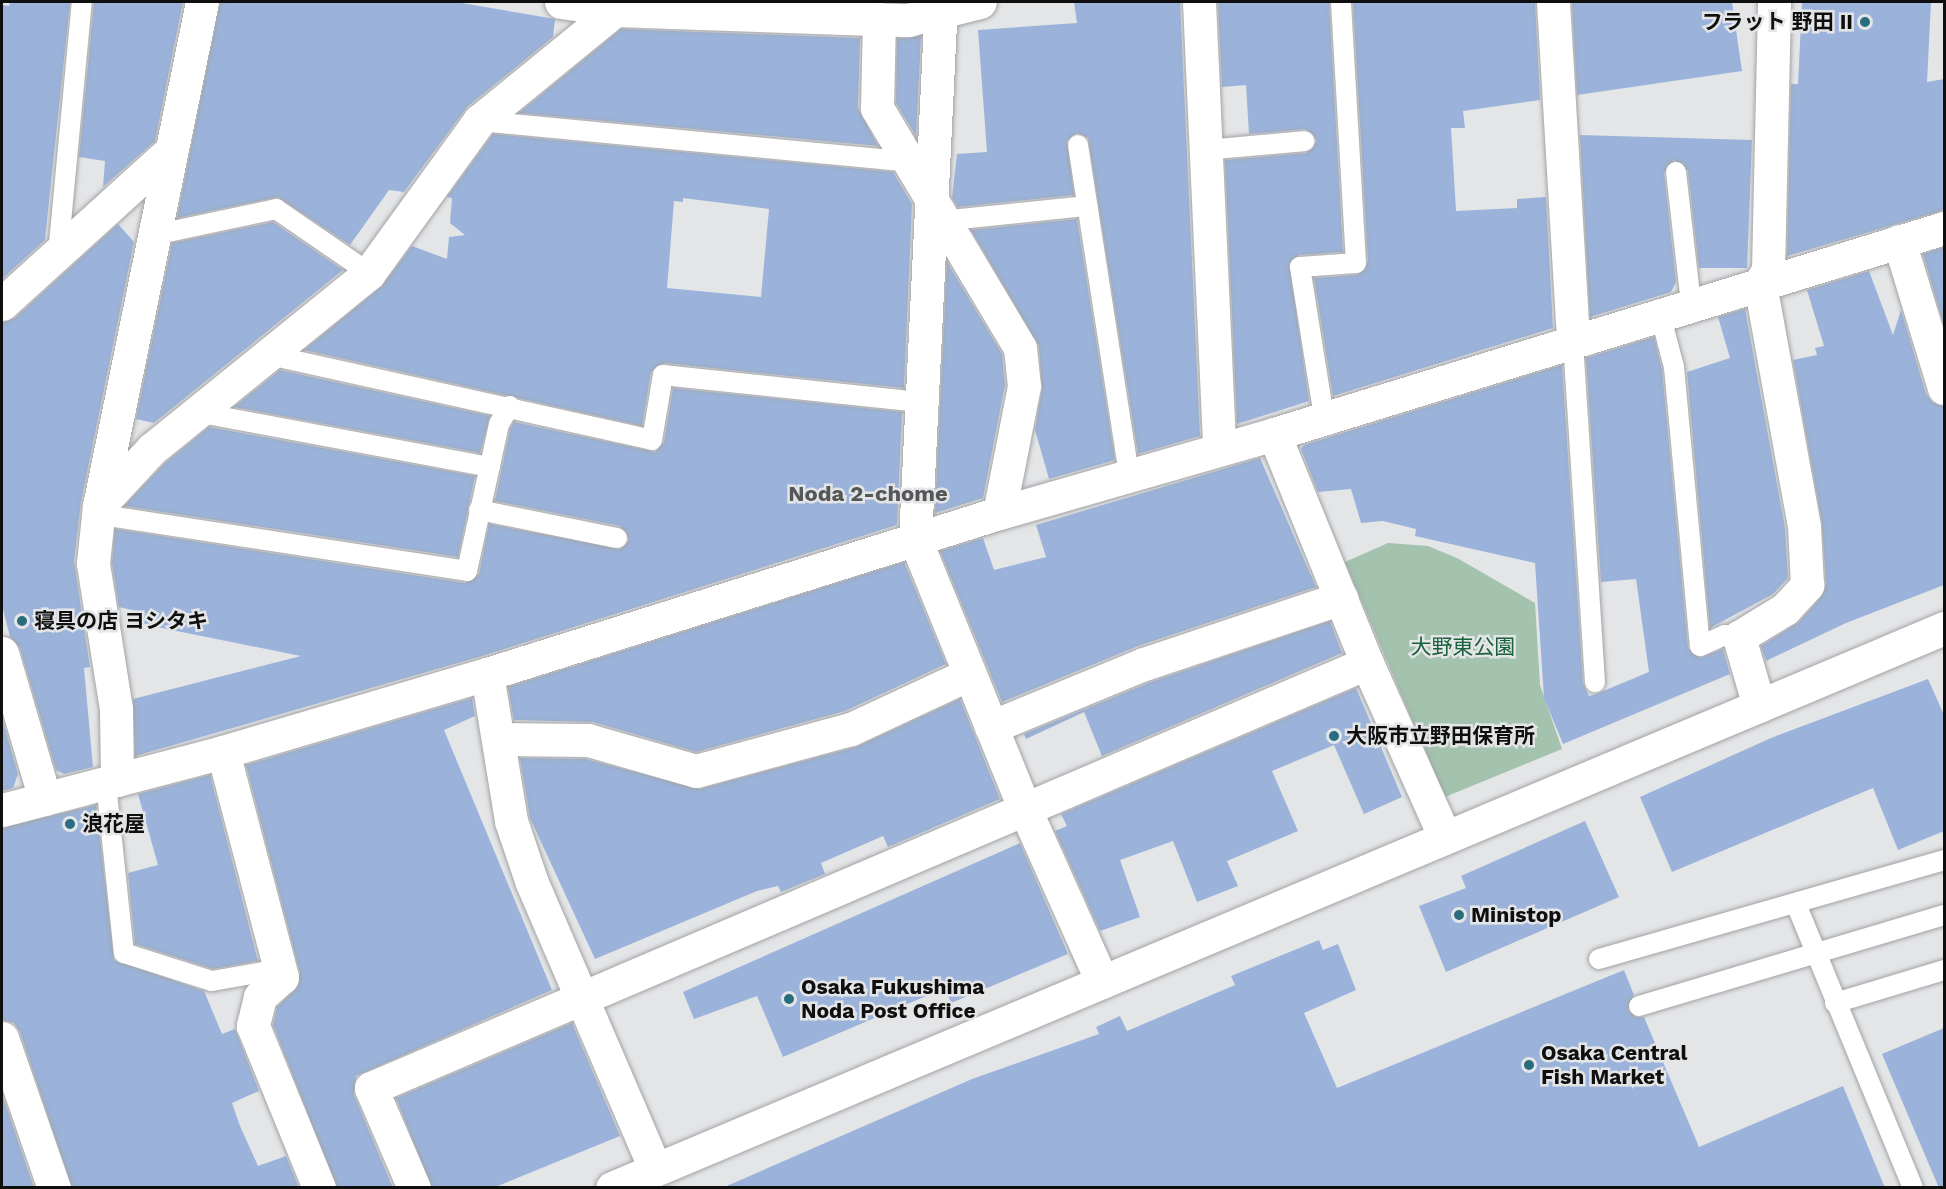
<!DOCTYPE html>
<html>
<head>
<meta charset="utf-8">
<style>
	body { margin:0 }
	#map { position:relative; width:1946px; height:1189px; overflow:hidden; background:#e4e5e7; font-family:"Work Sans","Noto Sans JP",sans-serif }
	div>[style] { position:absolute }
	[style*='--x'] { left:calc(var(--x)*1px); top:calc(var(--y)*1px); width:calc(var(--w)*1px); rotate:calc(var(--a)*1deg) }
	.green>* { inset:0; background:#a3c3ae }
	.building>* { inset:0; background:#9bb3da }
	.roads { filter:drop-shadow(0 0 2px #a2a3a5) drop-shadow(0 0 2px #a2a3a5) }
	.lane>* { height:20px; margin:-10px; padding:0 10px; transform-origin:10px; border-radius:10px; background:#fff }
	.street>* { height:33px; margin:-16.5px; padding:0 16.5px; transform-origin:16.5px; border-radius:16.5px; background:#fff }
	.secondary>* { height:33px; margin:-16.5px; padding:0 16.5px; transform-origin:16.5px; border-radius:16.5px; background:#fff }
	.dots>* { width:16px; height:16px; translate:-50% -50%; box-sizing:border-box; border:3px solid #e4e5e7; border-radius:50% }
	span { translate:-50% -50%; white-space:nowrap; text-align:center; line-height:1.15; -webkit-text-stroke:5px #e4e5e7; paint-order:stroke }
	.poi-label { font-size:21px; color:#0f0f10; font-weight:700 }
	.right { translate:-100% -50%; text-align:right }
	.left { translate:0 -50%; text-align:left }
	.park-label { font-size:21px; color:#19603c }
	.neighbourhood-label { font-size:22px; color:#555657; font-weight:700 }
	.frame { position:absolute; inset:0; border:3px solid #0f0f10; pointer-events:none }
</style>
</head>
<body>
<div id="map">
	<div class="green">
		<i style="clip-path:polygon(1388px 543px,1428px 546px,1457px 558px,1535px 603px,1540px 685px,1562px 749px,1445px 797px,1345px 562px)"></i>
	</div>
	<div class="building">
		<i style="clip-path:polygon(10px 2px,70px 2px,45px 240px,2px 279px,2px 19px,3px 5px,9px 6px)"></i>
		<i style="clip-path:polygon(220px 2px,456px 2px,555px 19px,553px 37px,467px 107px,404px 192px,389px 190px,350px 245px,278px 197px,177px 218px)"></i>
		<i style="clip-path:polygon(1074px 2px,1180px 2px,1200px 436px,1138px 454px,1088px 138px,1077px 133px,1067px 141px,1074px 195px,958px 207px,952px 198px,957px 154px,987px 152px,978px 30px,1077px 23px)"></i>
		<i style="clip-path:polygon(1218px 2px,1329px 2px,1343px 252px,1299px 255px,1289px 263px,1309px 401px,1237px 424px,1225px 160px,1306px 153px,1317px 141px,1305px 129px,1249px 134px,1246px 85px,1222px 87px)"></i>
		<i style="clip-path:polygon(1353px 2px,1535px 2px,1540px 100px,1463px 111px,1465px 128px,1451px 128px,1456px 211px,1517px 208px,1517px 199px,1546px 197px,1553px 328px,1333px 396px,1314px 278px,1357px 275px,1368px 262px)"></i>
		<i style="clip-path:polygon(1572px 2px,1732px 2px,1742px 71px,1577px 95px)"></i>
		<i style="clip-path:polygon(1802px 2px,1931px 3px,1927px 82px,1944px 79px,1944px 210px,1787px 256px,1791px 84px,1798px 84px)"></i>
		<i style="clip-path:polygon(94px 3px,183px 2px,155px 141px,103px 187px,105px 161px,79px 157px)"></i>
		<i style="clip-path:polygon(621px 29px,860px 38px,858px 108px,878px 146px,519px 113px)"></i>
		<i style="clip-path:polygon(921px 36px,916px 136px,896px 103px,897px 39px)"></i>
		<i style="clip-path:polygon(evenodd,493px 134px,893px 172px,912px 204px,904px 388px,664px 363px,651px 372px,642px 426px,304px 350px,381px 287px,412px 246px,447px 259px,449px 237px,465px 235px,450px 223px,452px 198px,447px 197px,493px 134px,683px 198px,769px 209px,761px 297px,667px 288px,674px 201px,683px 202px,683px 198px)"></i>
		<i style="clip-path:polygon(1580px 135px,1752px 140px,1747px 268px,1699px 268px,1688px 171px,1674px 160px,1664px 173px,1676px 282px,1671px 292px,1590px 317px)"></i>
		<i style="clip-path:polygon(1077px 219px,1115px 460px,1049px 479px,1035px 430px,1042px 389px,1039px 346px,971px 230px)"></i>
		<i style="clip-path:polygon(273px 222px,343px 270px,154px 423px,136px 419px,172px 243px)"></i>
		<i style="clip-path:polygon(118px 224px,134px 242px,81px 502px,74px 561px,90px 667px,84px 668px,93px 767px,64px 774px,56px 770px,20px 648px,10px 637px,2px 605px,2px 322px,15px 318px)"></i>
		<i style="clip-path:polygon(1944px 247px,1944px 326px,1923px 254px)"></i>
		<i style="clip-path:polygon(947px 262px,1002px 354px,1005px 385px,983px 498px,935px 513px)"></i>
		<i style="clip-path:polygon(1869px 271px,1893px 335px,1901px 310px,1926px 394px,1932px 402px,1944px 406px,1944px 585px,1846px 623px,1766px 661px,1761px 646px,1799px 622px,1821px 597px,1826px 584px,1822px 523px,1793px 360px,1817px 355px,1815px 348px,1824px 346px,1807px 290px)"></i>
		<i style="clip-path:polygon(1745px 309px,1785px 528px,1788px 578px,1773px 594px,1710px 628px,1687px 372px,1730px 358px,1718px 317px)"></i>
		<i style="clip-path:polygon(1654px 337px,1662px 369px,1688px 648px,1700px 658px,1723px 649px,1730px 674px,1563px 744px,1544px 698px,1535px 563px,1415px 536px,1416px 529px,1383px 521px,1361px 523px,1351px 489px,1318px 492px,1301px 449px,1304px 445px,1562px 365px,1583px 683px,1589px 696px,1596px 694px,1649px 672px,1636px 579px,1601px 582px,1586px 358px)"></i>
		<i style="clip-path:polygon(280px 370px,490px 416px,480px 453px,234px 407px)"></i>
		<i style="clip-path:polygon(673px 388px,902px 412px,897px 525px,482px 656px,135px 756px,133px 699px,301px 656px,142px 624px,145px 613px,119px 607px,112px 563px,115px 529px,465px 583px,479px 574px,489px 524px,620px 549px,629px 540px,620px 526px,495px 501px,510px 429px,514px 422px,655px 452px,664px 442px)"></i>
		<i style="clip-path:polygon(209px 427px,475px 476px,458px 557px,124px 506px,165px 463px)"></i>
		<i style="clip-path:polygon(1260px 458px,1316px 587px,1138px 646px,1002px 702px,940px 551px,983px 538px,994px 570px,1046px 557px,1036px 525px)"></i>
		<i style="clip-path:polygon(904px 562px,946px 664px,845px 711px,696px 752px,593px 722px,514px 720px,508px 687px)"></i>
		<i style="clip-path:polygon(1330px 621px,1342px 653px,1102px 756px,1084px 712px,1026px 739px,1024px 734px,1151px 682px)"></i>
		<i style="clip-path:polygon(1928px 679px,1944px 715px,1944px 831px,1898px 850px,1873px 788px,1672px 872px,1640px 797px,1771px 738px)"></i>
		<i style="clip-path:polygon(1356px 688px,1402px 797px,1364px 814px,1334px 745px,1272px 771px,1298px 831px,1227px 861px,1238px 886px,1197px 902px,1173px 841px,1120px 860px,1140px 917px,1100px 931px,1055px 831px,1067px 826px,1061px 814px)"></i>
		<i style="clip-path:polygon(472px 698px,475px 716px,444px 730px,552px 990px,356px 1076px,354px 1095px,393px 1188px,337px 1188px,273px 1025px,277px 1007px,295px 990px,300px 973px,246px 765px)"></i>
		<i style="clip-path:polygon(960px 699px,1000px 799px,888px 847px,883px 836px,821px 863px,825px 874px,781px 892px,778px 886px,757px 891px,595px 959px,530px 818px,520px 758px,585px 759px,700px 789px,856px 747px)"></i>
		<i style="clip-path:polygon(2px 718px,18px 774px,13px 788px,2px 791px)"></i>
		<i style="clip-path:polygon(210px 775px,258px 961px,213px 969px,135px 944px,128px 873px,158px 865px,138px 794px)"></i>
		<i style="clip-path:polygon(96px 805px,114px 960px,204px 991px,222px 1034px,235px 1029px,259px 1091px,232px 1103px,240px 1126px,258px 1166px,286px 1156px,299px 1188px,72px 1188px,20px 1032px,14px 1023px,2px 1020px,2px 828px)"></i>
		<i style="clip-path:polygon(1585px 821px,1619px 897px,1446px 972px,1419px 906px,1466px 888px,1461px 876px)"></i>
		<i style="clip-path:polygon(1020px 843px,1068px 954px,951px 1003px,945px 988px,783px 1057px,757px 996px,694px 1019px,683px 992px)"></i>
		<i style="clip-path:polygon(1319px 940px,1323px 950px,1338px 944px,1356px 990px,1304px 1013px,1337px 1088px,1624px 970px,1634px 995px,1628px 1010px,1636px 1017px,1644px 1017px,1699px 1147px,1843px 1086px,1885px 1188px,722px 1188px,972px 1079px,1099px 1034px,1096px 1027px,1120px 1016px,1127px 1031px,1235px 985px,1231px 976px)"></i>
		<i style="clip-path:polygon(572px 1023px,620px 1136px,493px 1188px,432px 1188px,396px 1098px)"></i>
		<i style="clip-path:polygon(1944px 1028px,1944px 1188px,1939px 1188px,1882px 1054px)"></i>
		<i style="clip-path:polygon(2px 1094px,34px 1188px,2px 1188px)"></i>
	</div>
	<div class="roads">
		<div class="lane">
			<i style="--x:479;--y:121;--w:428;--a:5.4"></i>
			<i style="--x:1078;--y:145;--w:334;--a:81.2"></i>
			<i style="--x:1205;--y:150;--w:100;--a:-5.1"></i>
			<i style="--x:1676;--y:172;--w:133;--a:83.5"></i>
			<i style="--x:941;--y:221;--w:147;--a:-5.9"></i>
			<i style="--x:154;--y:235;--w:125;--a:-12"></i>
			<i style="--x:276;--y:209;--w:113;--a:34.5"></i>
			<i style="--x:58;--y:254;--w:253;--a:-84.6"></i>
			<i style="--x:1660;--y:314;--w:55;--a:75.2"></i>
			<i style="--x:1674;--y:367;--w:280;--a:84.7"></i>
			<i style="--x:1700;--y:646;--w:27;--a:-24"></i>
			<i style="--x:1725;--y:635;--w:14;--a:8"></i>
			<i style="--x:1573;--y:342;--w:341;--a:86.3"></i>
			<i style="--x:265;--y:354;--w:396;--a:12.5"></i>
			<i style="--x:652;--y:440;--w:66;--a:-80.4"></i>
			<i style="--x:663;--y:375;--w:260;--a:6"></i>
			<i style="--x:196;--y:412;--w:299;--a:10.6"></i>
			<i style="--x:1324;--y:417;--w:152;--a:-99.1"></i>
			<i style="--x:1300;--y:267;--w:56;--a:-4.1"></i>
			<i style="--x:1356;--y:263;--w:261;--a:-93.3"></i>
			<i style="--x:99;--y:506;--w:19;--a:35"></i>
			<i style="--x:115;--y:517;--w:356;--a:8.7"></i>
			<i style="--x:467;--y:571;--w:150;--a:-77.7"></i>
			<i style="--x:499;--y:424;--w:21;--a:-59"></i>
			<i style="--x:479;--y:510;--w:141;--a:11.5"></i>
			<i style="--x:106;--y:783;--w:171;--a:84"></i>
			<i style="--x:124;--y:953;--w:92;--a:17.7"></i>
			<i style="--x:212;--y:981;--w:70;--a:-9.9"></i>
			<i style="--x:1796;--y:904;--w:307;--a:67.6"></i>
			<i style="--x:1599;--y:959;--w:359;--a:-16"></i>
			<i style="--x:1835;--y:1003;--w:114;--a:-16.8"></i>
			<i style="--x:1639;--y:1006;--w:318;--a:-16.6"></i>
		</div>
		<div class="street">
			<i style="--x:561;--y:2;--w:55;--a:8.4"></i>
			<i style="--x:615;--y:10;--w:293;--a:2"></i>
			<i style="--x:908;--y:20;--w:74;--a:-14"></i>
			<i style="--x:941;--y:2;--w:538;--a:92.77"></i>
			<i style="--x:915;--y:539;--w:289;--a:67.9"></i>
			<i style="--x:1024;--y:807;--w:191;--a:65.9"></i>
			<i style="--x:1199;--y:2;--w:447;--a:87.4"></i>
			<i style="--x:1553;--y:2;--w:341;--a:86.6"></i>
			<i style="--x:879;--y:19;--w:89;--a:91.3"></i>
			<i style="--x:877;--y:108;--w:279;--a:59.2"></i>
			<i style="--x:1020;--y:348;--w:38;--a:84"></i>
			<i style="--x:1024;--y:386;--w:129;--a:101.1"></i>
			<i style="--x:1899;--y:241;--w:154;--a:73"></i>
			<i style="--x:2;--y:304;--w:228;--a:-42.2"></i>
			<i style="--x:1274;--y:434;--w:247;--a:67.9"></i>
			<i style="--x:1367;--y:663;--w:191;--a:65.9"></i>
			<i style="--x:99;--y:506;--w:78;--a:-47.1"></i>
			<i style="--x:152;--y:449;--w:279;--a:-39"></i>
			<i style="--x:369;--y:273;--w:188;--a:-54.1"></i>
			<i style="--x:479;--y:121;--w:176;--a:-39.2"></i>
			<i style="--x:2;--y:653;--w:152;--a:73.6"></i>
			<i style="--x:487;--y:674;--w:149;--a:80.7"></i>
			<i style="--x:511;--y:821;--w:65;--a:71.3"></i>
			<i style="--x:532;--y:883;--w:311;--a:66.7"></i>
			<i style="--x:1759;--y:706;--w:72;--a:-106.2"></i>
			<i style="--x:1739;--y:637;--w:54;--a:-31.3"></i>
			<i style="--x:1785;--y:609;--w:33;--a:-47"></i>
			<i style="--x:1807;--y:585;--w:59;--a:-92.9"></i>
			<i style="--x:1804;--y:526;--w:247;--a:-100.3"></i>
			<i style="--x:1760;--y:283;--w:15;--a:-58"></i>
			<i style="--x:1768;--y:270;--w:268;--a:-88.7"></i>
			<i style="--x:991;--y:727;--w:165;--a:-22.4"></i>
			<i style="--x:1144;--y:664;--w:208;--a:-18.5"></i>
			<i style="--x:498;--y:739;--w:90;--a:0.6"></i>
			<i style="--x:588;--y:740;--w:112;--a:16"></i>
			<i style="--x:696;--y:771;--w:161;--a:-15.2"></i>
			<i style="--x:851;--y:729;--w:130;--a:-25"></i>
			<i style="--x:223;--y:752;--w:233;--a:75.3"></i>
			<i style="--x:282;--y:977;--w:30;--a:138"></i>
			<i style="--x:260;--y:997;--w:30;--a:104"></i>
			<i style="--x:253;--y:1026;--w:175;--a:67.8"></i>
			<i style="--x:117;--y:780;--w:71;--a:-90.8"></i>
			<i style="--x:116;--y:709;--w:148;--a:-99"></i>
			<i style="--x:93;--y:563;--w:57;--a:-84"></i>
			<i style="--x:99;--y:506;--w:514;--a:-78.45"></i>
			<i style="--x:2;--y:810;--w:228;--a:-14.7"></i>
			<i style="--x:223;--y:752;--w:275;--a:-16.5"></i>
			<i style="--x:487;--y:674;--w:537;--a:-17.46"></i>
			<i style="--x:999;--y:513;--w:286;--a:-16"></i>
			<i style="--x:1274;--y:434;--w:701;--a:-17.09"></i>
			<i style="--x:2;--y:1038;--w:159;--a:70.9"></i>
			<i style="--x:414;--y:1188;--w:109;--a:-113.3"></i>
			<i style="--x:371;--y:1088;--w:1083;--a:-23.11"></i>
		</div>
		<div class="secondary">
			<i style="--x:612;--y:1188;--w:1445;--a:-22.8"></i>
		</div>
	</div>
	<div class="dots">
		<i style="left:1865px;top:22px;background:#286c7d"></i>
		<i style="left:22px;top:621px;background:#286c7d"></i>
		<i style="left:1334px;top:736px;background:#286c7d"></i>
		<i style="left:70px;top:824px;background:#286c7d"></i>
		<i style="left:1459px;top:915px;background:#286c7d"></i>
		<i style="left:789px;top:999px;background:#286c7d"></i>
		<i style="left:1529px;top:1065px;background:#286c7d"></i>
	</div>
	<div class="poi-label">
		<span class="right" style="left:1853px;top:22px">フラット 野田 II</span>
		<span class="left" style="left:34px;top:621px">寝具の店 ヨシタキ</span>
		<span class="left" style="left:1346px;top:736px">大阪市立野田保育所</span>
		<span class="left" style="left:82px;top:824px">浪花屋</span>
		<span class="left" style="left:1471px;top:915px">Ministop</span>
		<span class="left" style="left:801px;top:999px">Osaka Fukushima<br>Noda Post Office</span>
		<span class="left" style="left:1541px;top:1065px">Osaka Central<br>Fish Market</span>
	</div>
	<div class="park-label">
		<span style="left:1463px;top:647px">大野東公園</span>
	</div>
	<div class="neighbourhood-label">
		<span style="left:868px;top:494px">Noda 2-chome</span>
	</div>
	<div class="frame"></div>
</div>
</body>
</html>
